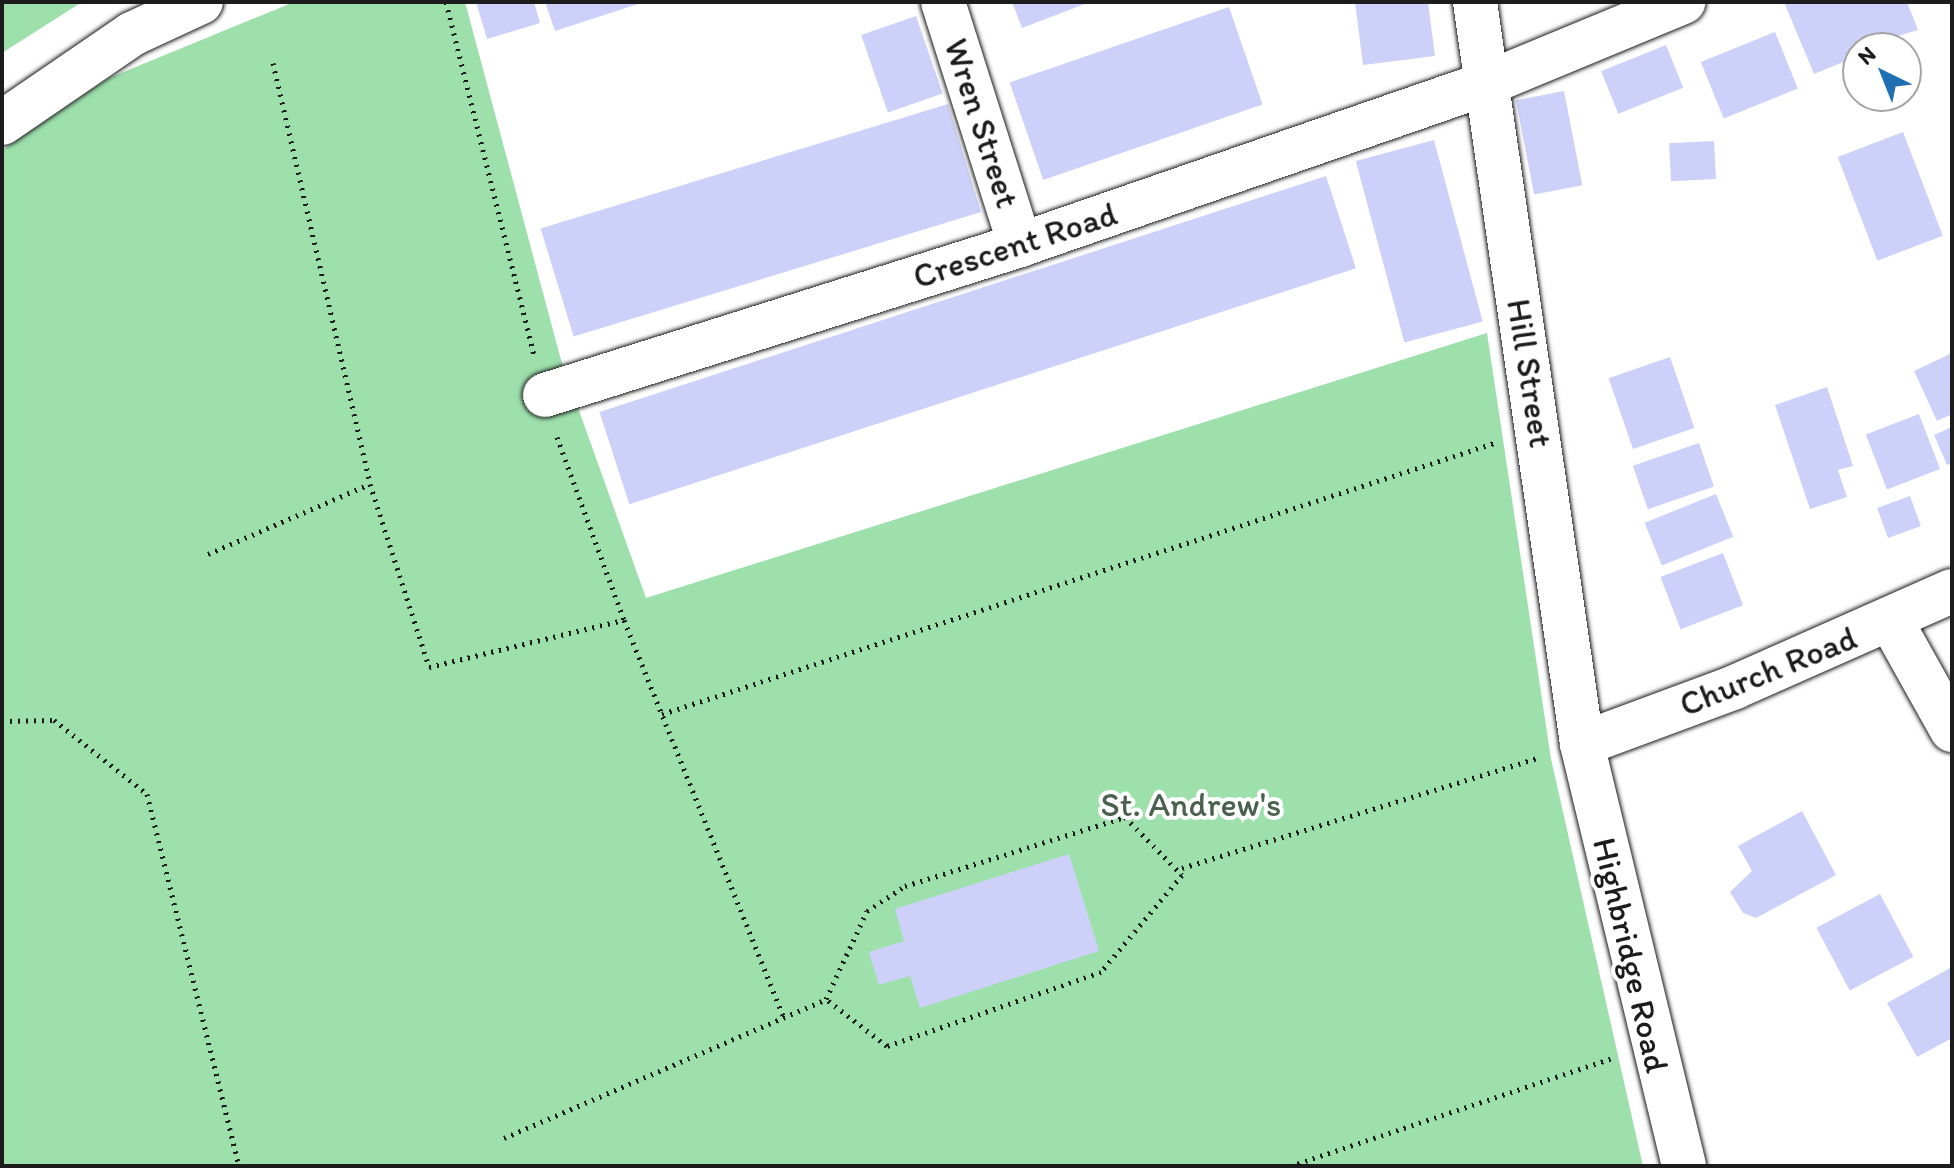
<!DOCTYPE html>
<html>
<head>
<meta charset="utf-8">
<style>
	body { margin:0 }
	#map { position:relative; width:1954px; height:1168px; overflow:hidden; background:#fff; font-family:Itim,sans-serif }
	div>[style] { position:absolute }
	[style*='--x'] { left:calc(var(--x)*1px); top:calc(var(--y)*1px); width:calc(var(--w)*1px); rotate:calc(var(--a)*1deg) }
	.green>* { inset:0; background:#9de0ac }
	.building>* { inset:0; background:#cdd1f9; transform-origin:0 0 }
	.path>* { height:5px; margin-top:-2.5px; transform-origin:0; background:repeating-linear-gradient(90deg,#1c1c1c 0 2px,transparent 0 8px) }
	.roads { filter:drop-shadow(0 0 2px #1c1c1c) drop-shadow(0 0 2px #1c1c1c) }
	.minor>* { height:44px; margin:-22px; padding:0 22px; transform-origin:22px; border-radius:22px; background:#fff }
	span { translate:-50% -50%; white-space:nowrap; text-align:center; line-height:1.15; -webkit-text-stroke:8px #fff; paint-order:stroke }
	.street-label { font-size:34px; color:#1c1c1c }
	.park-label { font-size:34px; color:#49614e }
	.frame { position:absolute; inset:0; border:4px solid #1c1c1c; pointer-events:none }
	.north { position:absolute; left:1842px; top:32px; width:80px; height:80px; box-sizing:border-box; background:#fff; border:2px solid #a4a4a4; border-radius:50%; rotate:317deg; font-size:22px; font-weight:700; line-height:32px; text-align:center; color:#1c1c1c }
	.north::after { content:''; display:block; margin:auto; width:28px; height:36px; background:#1f6fb2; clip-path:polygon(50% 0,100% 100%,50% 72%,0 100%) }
</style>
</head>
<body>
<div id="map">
	<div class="green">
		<i style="clip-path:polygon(2px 2px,82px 2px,2px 53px)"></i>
		<i style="clip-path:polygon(294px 2px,465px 2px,561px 360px,646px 598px,1487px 333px,1551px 759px,1643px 1166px,2px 1166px,2px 150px,109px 78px)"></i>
	</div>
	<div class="building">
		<i style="clip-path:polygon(476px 2px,534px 2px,540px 23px,487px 39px)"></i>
		<i style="clip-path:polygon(545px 2px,641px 2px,641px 3px,555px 31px)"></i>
		<i style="clip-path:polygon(1012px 2px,1090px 2px,1022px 28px)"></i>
		<i style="clip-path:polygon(1355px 2px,1428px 2px,1435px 56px,1363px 65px)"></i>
		<i style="clip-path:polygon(1784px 2px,1907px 2px,1918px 30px,1858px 48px,1858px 56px,1814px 74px)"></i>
		<i style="left:1229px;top:7px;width:103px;height:232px;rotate:71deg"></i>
		<i style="left:916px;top:16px;width:82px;height:58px;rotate:71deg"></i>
		<i style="left:1775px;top:32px;width:61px;height:80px;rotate:68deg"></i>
		<i style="left:1666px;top:45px;width:46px;height:70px;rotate:68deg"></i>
		<i style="left:1564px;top:91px;width:96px;height:49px;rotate:79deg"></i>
		<i style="left:948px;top:104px;width:113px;height:426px;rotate:73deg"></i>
		<i style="left:1903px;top:132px;width:111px;height:70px;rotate:69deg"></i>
		<i style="left:1434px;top:140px;width:188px;height:81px;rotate:75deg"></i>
		<i style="left:1714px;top:141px;width:38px;height:45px;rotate:87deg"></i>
		<i style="left:1326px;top:176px;width:97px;height:764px;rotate:72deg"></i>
		<i style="clip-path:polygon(1952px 353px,1952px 414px,1937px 421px,1914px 371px)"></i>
		<i style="left:1670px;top:357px;width:75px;height:65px;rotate:71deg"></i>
		<i style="clip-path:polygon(1827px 387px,1853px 466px,1838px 470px,1847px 497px,1810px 509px,1775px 405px)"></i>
		<i style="left:1919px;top:414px;width:59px;height:57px;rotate:69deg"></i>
		<i style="clip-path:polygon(1952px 427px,1952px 463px,1947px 465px,1934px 435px)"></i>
		<i style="left:1699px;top:443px;width:46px;height:70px;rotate:71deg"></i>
		<i style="left:1716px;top:494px;width:46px;height:77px;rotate:68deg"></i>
		<i style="left:1910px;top:496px;width:32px;height:35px;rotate:70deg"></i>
		<i style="left:1723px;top:553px;width:56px;height:67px;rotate:69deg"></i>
		<i style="clip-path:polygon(1802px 811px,1836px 875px,1756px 918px,1743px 913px,1730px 892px,1752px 871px,1738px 846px)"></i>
		<i style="clip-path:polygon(1069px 854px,1099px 951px,920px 1008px,910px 976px,879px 985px,869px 952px,904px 941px,895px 909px)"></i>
		<i style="left:1880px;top:894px;width:71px;height:72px;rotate:62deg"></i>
		<i style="clip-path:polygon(1952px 967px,1952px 1038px,1917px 1057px,1887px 1003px)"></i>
	</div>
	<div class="path">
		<i style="--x:446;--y:2;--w:363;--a:76"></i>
		<i style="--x:273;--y:63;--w:432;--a:77"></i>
		<i style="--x:370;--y:484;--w:192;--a:72.1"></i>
		<i style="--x:429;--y:667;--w:201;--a:-13.6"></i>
		<i style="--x:624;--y:620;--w:426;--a:68.1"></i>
		<i style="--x:557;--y:437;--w:195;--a:69.9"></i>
		<i style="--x:208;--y:554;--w:176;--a:-23.4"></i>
		<i style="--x:662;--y:714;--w:875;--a:-18.04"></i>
		<i style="--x:2;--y:721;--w:52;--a:-1.1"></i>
		<i style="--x:54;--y:720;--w:119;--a:38.5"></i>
		<i style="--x:147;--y:794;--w:383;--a:76.1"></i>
		<i style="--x:1125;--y:817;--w:81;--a:45.5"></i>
		<i style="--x:1182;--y:875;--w:126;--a:129.9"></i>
		<i style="--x:1101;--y:972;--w:226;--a:160.9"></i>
		<i style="--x:887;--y:1046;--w:77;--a:-142.4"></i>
		<i style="--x:826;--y:999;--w:97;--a:-65"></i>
		<i style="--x:867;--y:911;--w:45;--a:-33.3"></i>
		<i style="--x:905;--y:886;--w:231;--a:-17.4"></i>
		<i style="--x:1182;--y:868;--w:375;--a:-17.2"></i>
		<i style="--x:504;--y:1138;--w:351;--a:-23.3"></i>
		<i style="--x:1290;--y:1166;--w:340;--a:-18.5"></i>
	</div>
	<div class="roads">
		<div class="minor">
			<i style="--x:943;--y:2;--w:255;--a:72.4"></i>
			<i style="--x:1475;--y:2;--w:750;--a:81.79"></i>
			<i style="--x:1582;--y:744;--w:434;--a:76.4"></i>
			<i style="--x:2;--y:123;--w:158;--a:-34.4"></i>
			<i style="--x:132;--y:34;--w:76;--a:-24.9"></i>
			<i style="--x:545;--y:395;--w:498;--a:-17.5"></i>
			<i style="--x:1020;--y:245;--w:490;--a:-19.1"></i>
			<i style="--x:1483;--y:85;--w:217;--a:-22.5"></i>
			<i style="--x:1891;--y:621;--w:125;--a:60.8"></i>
			<i style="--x:1582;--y:744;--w:163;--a:-20.4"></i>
			<i style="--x:1735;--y:687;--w:237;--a:-23.9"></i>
		</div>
	</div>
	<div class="street-label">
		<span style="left:982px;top:123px;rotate:72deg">Wren Street</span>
		<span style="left:1015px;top:245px;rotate:-18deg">Crescent Road</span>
		<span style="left:1530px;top:373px;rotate:81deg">Hill Street</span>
		<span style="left:1768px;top:671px;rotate:-22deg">Church Road</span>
		<span style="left:1631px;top:955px;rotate:77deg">Highbridge Road</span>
	</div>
	<div class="park-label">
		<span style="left:1191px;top:805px">St. Andrew's</span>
	</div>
	<div class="frame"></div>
	<div class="north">N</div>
</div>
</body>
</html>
